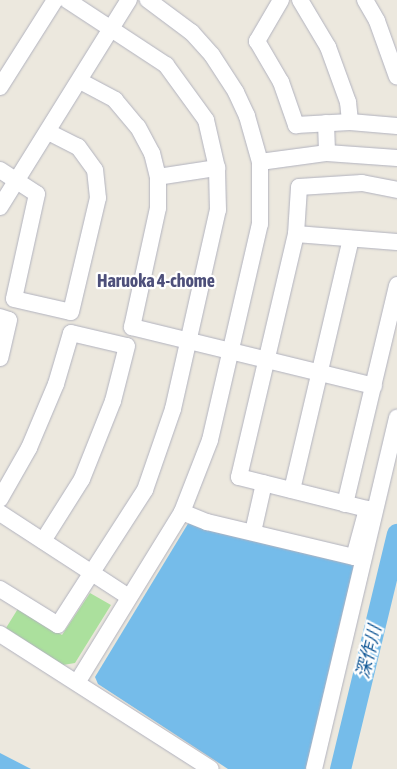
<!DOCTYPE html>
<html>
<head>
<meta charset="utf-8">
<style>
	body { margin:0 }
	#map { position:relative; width:397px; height:769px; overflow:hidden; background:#ece8de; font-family:"Asap Condensed","Noto Sans JP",sans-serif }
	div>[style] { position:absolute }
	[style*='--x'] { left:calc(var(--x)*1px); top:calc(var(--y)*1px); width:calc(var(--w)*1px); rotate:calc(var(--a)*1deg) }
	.green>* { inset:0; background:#abe09d }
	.water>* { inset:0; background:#75bcea }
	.river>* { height:21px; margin:-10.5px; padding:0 10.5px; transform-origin:10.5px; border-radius:10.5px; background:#75bcea }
	.roads { filter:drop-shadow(0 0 1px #b1b2be) drop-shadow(0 0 1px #b1b2be) }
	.minor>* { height:16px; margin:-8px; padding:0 8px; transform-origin:8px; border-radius:8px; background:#fff }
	span { translate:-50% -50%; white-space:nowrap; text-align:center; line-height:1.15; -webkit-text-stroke:4.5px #fff; paint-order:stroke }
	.neighbourhood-label { font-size:18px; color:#4d4f7a; font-weight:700 }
	.water-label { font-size:18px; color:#135997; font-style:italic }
</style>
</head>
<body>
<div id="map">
	<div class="green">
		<i style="clip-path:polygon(90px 593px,111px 605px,75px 663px,63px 665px,6px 628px,19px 607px,62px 635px)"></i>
	</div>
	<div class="water">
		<i style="clip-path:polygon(189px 522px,356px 562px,307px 769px,228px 769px,98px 684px,95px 677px)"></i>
		<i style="clip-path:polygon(0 753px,31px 769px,0 769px)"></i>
	</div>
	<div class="river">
		<i style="--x:340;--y:769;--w:242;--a:-76.4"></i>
	</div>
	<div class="roads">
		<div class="minor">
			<i style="--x:281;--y:0;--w:48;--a:120.3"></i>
			<i style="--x:257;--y:41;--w:48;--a:59.7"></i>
			<i style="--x:281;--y:82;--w:46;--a:70.8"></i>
			<i style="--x:296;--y:125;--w:54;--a:-3.2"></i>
			<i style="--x:350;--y:122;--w:47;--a:4.9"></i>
			<i style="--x:300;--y:0;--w:55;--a:59.2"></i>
			<i style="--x:328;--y:47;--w:59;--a:70"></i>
			<i style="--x:348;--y:102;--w:20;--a:84"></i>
			<i style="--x:365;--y:0;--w:24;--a:60"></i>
			<i style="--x:377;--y:21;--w:59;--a:70.3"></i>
			<i style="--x:80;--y:81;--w:40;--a:28"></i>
			<i style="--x:115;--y:100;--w:35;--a:50"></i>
			<i style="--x:138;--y:127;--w:30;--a:62"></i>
			<i style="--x:152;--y:153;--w:25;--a:76"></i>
			<i style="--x:158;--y:177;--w:31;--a:90"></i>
			<i style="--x:158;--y:208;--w:122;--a:102.3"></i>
			<i style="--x:132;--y:327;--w:249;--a:13.7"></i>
			<i style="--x:0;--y:87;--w:103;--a:-57.7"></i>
			<i style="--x:326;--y:123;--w:30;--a:88"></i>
			<i style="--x:260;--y:162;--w:68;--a:-7.7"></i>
			<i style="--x:327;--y:153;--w:70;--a:4.1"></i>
			<i style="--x:0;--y:170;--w:44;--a:33"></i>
			<i style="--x:37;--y:194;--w:107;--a:102.4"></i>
			<i style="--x:14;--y:299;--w:58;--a:12.8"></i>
			<i style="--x:71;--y:312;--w:117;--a:-76.7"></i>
			<i style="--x:98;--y:198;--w:28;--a:-96"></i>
			<i style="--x:95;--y:170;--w:29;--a:-126"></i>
			<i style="--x:78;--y:147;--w:33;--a:-153"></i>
			<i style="--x:158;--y:177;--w:60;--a:-8.7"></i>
			<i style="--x:0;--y:207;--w:244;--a:-58.1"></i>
			<i style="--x:296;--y:234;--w:101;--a:4.5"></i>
			<i style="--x:0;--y:317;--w:9;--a:18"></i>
			<i style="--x:9;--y:320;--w:39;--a:103"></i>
			<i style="--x:292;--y:490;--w:258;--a:-76.8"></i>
			<i style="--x:0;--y:499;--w:59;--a:-60.4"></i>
			<i style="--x:29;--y:448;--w:69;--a:-67.1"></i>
			<i style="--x:56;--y:384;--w:53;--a:-73.6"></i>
			<i style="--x:71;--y:333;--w:57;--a:13.1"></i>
			<i style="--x:127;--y:346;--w:57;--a:104.3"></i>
			<i style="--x:113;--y:401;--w:84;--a:111.7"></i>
			<i style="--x:82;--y:479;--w:73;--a:122.2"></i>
			<i style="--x:345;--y:504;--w:225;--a:-76.6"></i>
			<i style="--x:182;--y:512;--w:27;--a:22"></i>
			<i style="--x:207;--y:522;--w:151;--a:13.4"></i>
			<i style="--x:354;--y:557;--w:50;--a:-74.8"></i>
			<i style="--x:367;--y:509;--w:132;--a:-166"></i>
			<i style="--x:239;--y:477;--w:250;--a:-76.8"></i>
			<i style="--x:296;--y:234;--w:47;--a:-86.3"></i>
			<i style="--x:299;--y:187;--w:63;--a:-3.6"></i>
			<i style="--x:362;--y:183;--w:36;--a:11"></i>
			<i style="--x:0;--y:513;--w:154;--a:33.1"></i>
			<i style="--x:253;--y:532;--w:50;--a:-77.3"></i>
			<i style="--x:0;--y:589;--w:68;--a:31.8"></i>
			<i style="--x:58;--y:625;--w:161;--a:-57.2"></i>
			<i style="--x:145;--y:490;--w:86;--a:-70.9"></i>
			<i style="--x:173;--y:409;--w:204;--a:-77.3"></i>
			<i style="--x:218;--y:210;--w:42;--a:-91.4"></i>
			<i style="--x:217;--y:168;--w:49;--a:-102.9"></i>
			<i style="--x:206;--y:120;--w:68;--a:-126"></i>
			<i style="--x:166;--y:65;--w:118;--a:-146.7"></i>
			<i style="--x:0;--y:634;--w:250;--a:32.6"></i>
			<i style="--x:78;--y:681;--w:198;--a:-58.4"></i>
			<i style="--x:182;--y:512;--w:77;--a:-68.7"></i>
			<i style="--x:210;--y:440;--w:222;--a:-77"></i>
			<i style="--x:260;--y:224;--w:62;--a:-90"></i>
			<i style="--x:260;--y:162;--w:48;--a:-105.8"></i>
			<i style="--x:247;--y:116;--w:26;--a:-115"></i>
			<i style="--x:236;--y:92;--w:44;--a:-123"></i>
			<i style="--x:212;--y:55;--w:31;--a:-132"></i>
			<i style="--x:191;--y:32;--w:54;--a:-143.3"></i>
			<i style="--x:314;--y:769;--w:361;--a:-76.7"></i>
		</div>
	</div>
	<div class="neighbourhood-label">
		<span style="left:156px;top:281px">Haruoka 4-chome</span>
	</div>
	<div class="water-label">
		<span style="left:369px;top:652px;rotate:-76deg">深作川</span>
	</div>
</div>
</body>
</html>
